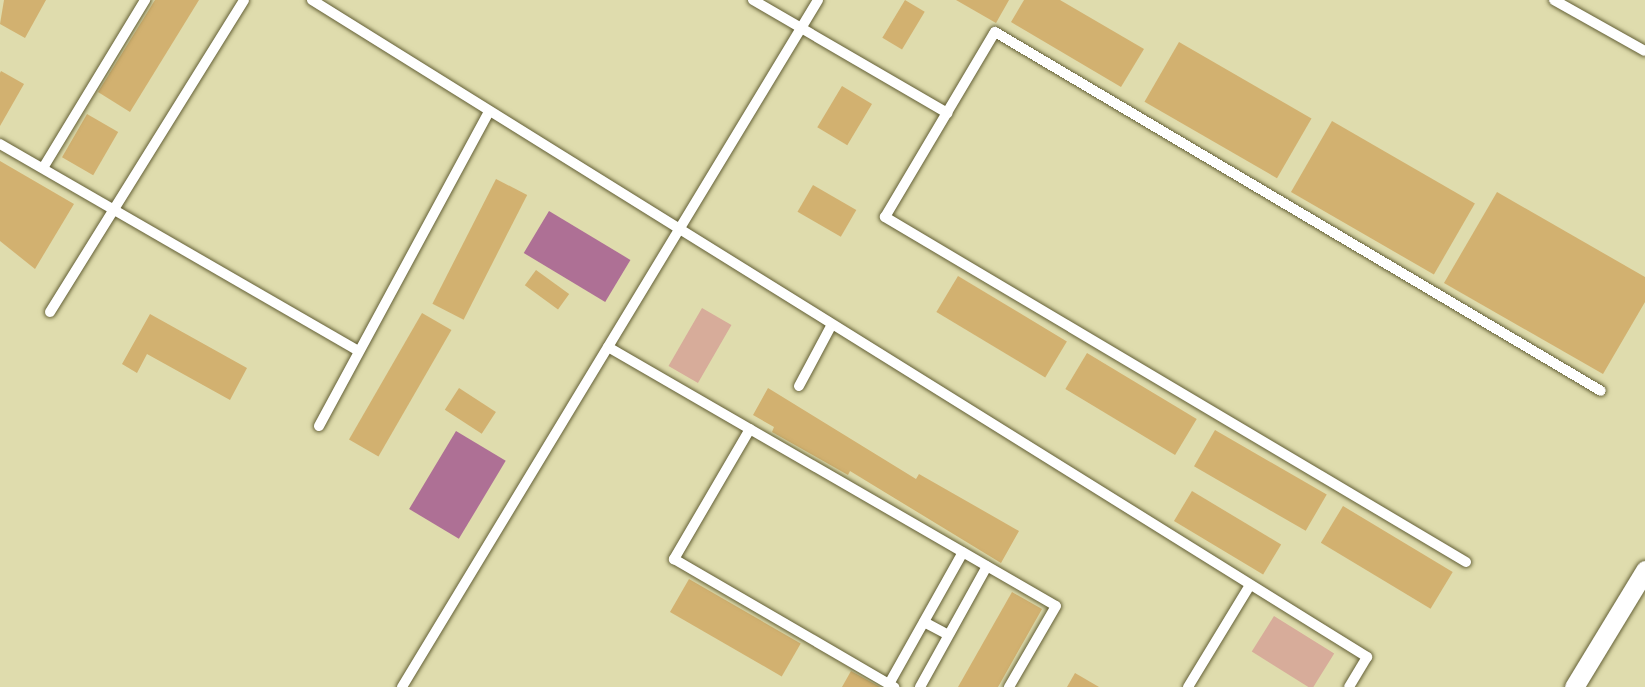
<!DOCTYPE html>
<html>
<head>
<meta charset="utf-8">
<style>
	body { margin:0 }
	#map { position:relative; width:1645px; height:687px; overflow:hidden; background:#dfdcad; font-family:"Sofia Sans Condensed",sans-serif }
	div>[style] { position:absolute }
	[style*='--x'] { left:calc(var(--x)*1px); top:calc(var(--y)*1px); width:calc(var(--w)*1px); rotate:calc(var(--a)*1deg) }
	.green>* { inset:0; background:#d7ac9a; transform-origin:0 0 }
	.water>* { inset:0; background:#ae7095; transform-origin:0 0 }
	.building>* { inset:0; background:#d2b170; transform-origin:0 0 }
	.roads { filter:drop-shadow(0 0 2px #646036) drop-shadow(0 0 2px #646036) }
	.service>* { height:10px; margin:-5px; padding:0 5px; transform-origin:5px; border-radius:5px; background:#fff }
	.minor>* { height:19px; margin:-9.5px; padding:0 9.5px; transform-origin:9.5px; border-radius:9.5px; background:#fff }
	span { translate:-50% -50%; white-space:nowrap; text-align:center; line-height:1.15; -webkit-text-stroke:6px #ede9ba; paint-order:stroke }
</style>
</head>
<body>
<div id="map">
	<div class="green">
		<i style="left:702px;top:308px;width:34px;height:67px;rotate:30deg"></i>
		<i style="left:1274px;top:616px;width:71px;height:42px;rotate:32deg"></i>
	</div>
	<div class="water">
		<i style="left:549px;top:211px;width:95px;height:49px;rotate:31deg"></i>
		<i style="left:456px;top:431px;width:58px;height:91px;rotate:31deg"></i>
	</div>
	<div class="building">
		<i style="clip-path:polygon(4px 0,46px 0,25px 38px,0 24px)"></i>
		<i style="clip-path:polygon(155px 0,199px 0,130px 112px,98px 92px)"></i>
		<i style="left:905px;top:0;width:23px;height:44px;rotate:31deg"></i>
		<i style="clip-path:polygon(956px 0,1009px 0,996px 23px)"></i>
		<i style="clip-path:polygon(1024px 0,1060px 0,1144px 49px,1121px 87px,1011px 22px)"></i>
		<i style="left:1179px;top:42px;width:153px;height:69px;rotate:30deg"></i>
		<i style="clip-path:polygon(1px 71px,24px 84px,0 126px,0 73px)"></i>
		<i style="left:842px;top:86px;width:35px;height:48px;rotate:31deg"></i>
		<i style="left:87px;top:114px;width:36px;height:50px;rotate:30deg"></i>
		<i style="left:1332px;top:121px;width:165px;height:82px;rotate:30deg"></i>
		<i style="clip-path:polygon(0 161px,74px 204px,35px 269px,0 241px)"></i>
		<i style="left:496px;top:179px;width:35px;height:140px;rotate:27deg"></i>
		<i style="left:813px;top:185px;width:50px;height:31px;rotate:30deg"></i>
		<i style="clip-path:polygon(1497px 192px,1645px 277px,1645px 302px,1603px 374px,1444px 283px)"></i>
		<i style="left:536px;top:270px;width:41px;height:19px;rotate:36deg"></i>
		<i style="left:958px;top:276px;width:127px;height:42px;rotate:31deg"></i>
		<i style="left:422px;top:313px;width:34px;height:146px;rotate:30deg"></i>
		<i style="clip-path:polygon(150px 314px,247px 368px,230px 400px,147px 354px,137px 373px,122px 364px)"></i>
		<i style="left:1087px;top:353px;width:128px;height:42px;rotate:31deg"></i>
		<i style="left:459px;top:388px;width:44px;height:26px;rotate:33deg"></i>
		<i style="clip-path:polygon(768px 388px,916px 479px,919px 474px,1019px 531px,1001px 563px,850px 471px,848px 475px,772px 432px,774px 427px,753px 415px)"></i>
		<i style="left:1215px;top:430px;width:129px;height:42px;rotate:30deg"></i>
		<i style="left:1192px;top:491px;width:104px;height:35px;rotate:31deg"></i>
		<i style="left:1343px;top:506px;width:128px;height:43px;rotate:31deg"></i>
		<i style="left:689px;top:579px;width:129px;height:38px;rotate:30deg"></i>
		<i style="clip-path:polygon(1012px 592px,1042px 609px,998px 687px,958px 687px)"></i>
		<i style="clip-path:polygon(851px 671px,880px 687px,842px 687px)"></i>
		<i style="clip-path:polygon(1075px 673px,1099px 687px,1067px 687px)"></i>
	</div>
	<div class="roads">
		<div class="service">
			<i style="--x:312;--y:0;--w:1243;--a:31.91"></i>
			<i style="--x:1367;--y:657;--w:35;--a:121"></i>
			<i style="--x:753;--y:0;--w:225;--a:30.2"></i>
			<i style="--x:1554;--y:0;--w:104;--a:29.3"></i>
			<i style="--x:0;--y:144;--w:414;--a:30"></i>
			<i style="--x:43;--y:168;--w:197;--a:-58.7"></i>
			<i style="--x:50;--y:312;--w:367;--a:-58.1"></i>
			<i style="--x:608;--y:347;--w:517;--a:30.03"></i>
			<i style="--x:1056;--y:606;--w:94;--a:120.1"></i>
			<i style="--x:799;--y:386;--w:68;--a:-61.9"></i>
			<i style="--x:319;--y:426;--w:358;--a:-61.6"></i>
			<i style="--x:750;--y:429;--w:151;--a:120.3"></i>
			<i style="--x:674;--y:559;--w:255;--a:30.2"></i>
			<i style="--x:1466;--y:562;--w:676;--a:-149.3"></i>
			<i style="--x:885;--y:217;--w:215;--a:-59.3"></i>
			<i style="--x:995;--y:32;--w:704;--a:30.64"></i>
			<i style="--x:924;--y:622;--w:27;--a:28"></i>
			<i style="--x:889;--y:684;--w:151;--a:-60.7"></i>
			<i style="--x:402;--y:687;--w:803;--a:-58.8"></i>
			<i style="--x:920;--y:687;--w:138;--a:-61"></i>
			<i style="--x:1188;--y:687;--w:119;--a:-58.7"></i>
		</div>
		<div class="minor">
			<i style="--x:1574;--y:687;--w:137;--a:-58.7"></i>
		</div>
	</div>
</div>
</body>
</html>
